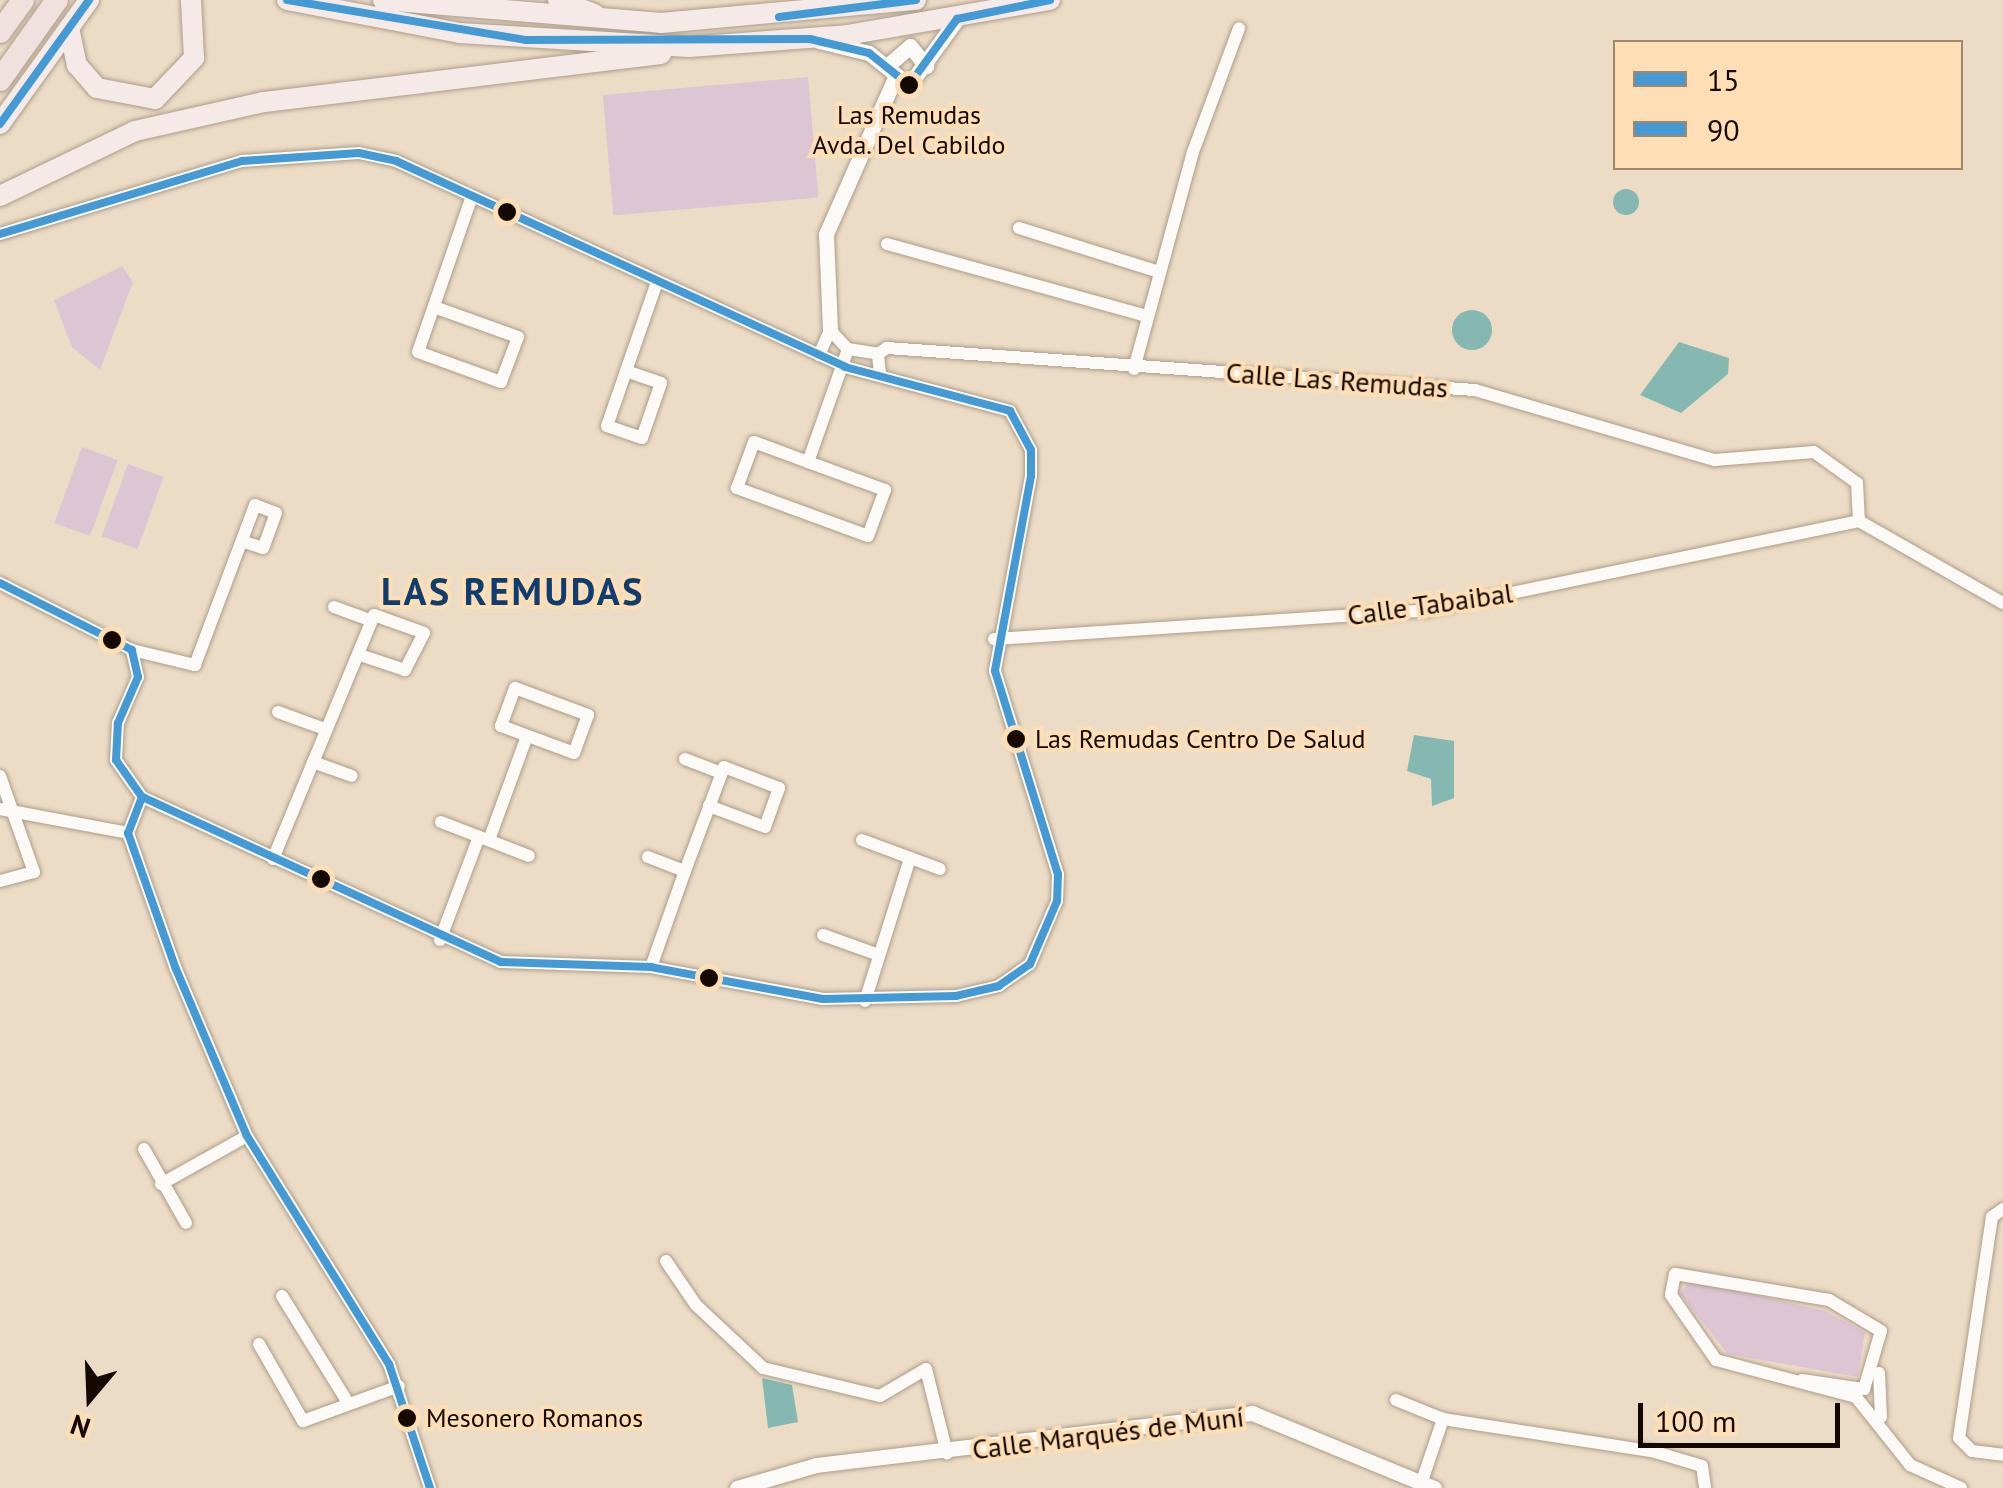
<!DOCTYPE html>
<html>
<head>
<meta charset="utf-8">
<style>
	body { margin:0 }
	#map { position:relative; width:2003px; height:1488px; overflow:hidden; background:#eddcc5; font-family:"PT Sans",sans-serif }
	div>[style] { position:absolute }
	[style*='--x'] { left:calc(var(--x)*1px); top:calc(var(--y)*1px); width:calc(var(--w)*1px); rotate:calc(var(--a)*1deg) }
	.green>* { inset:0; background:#dec5d4; transform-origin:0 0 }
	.water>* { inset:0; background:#84b8b1 }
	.round { border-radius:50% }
	.roads { filter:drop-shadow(0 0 2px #ac9d8a) drop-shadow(0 0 2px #ac9d8a) }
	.minor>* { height:12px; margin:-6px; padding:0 6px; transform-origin:6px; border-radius:6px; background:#fcfaf6 }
	.tertiary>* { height:15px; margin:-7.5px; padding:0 7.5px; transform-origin:7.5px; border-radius:7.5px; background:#fcfaf6 }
	.primary>* { height:20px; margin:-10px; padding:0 10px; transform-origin:10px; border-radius:10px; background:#f5eae8 }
	.motorway>* { height:22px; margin:-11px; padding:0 11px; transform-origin:11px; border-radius:11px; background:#f0e0de }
	.bus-1>* { height:8px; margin:-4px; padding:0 4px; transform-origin:4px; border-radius:4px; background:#449ad5 }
	.bus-2>* { height:8px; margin:-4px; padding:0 4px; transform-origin:4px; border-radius:4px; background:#449ad5 }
	.dots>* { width:28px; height:28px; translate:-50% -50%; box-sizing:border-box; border:5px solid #fedeb4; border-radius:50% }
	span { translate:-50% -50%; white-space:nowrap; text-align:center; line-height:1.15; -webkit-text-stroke:8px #fedeb4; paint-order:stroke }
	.bus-label { font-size:26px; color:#150800 }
	.left { translate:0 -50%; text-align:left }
	.street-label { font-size:28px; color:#150800 }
	.district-label { font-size:38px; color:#103d70; font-weight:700; letter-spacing:2.5px }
	.legend { position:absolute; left:1613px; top:40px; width:350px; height:130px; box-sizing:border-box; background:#fedeb4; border:2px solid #a1886c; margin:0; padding:12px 18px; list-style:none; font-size:30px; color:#150800 }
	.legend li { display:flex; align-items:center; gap:20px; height:50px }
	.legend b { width:50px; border:2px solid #a1886c }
	.north { position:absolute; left:40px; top:1348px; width:100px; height:100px; -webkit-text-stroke:8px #fedeb4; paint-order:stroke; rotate:199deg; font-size:28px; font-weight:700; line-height:40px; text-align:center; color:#150800 }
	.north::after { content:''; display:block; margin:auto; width:35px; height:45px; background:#150800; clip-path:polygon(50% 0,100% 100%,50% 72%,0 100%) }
	.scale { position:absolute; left:1638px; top:1403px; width:202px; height:45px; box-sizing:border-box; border:5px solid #150800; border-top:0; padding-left:12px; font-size:30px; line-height:35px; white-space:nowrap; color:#150800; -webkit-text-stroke:8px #fedeb4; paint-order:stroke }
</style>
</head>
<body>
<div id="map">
	<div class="green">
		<i style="left:808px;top:77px;width:121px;height:206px;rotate:85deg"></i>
		<i style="clip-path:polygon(122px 266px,133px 282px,100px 370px,72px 347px,54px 300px)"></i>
		<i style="left:82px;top:447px;width:38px;height:81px;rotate:20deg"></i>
		<i style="left:128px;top:464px;width:38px;height:77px;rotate:20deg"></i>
		<i style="clip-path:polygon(1691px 1280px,1825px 1311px,1865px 1332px,1858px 1377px,1728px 1354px,1680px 1294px)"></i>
	</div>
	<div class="water">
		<i class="round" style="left:1613px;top:189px;width:26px;height:26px"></i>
		<i class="round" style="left:1452px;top:310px;width:40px;height:40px"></i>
		<i style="clip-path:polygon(1679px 342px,1729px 358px,1728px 374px,1681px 413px,1640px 395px)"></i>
		<i style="clip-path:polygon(1414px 735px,1454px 741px,1454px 798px,1432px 806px,1431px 779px,1407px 771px)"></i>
		<i style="clip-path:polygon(762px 1378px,792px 1385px,798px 1422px,768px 1428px)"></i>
	</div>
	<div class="roads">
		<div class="minor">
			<i style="--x:1019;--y:228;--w:147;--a:17.4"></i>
			<i style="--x:0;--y:234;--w:253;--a:-16.8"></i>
			<i style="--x:242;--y:161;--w:117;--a:-3.9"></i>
			<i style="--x:359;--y:153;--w:38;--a:12"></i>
			<i style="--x:396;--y:161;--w:494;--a:24.6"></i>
			<i style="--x:845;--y:367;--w:171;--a:14.9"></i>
			<i style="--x:1010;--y:411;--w:44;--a:61.7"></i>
			<i style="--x:1031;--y:450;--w:26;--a:90"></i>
			<i style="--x:1031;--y:476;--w:198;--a:100.5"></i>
			<i style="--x:995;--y:671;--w:213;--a:72.8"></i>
			<i style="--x:1058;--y:874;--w:27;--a:92"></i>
			<i style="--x:1057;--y:901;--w:69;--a:113.2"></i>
			<i style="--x:1030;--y:964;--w:38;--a:145"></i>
			<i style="--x:999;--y:986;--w:44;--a:166.9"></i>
			<i style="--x:956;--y:996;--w:133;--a:178.7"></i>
			<i style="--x:823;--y:999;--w:175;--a:-169.5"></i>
			<i style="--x:651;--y:967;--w:150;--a:-178.1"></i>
			<i style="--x:501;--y:962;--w:395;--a:-155.3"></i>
			<i style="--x:142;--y:797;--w:45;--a:-125.1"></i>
			<i style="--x:116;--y:760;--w:37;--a:-87"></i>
			<i style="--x:118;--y:723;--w:50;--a:-66.5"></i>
			<i style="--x:138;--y:677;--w:28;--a:-103"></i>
			<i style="--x:132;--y:650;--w:148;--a:-153.1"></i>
			<i style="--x:887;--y:244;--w:269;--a:15.5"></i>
			<i style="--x:434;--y:307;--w:89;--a:19.7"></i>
			<i style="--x:518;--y:337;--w:48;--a:110.7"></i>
			<i style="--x:501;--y:382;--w:88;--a:-160.1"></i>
			<i style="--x:418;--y:352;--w:165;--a:-70.9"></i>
			<i style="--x:819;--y:355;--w:27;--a:-66"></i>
			<i style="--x:830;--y:330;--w:26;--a:47"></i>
			<i style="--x:848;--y:349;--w:30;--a:9"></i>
			<i style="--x:1134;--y:369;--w:225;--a:-74.8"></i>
			<i style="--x:1193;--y:152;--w:132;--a:-69.6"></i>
			<i style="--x:626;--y:371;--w:37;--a:19"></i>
			<i style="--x:661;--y:383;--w:58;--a:109.1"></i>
			<i style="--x:642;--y:438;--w:37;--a:-161"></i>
			<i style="--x:607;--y:426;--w:58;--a:-70.9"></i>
			<i style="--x:626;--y:371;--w:94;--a:-70.8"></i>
			<i style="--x:880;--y:374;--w:20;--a:-96"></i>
			<i style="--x:878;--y:354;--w:11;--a:-34"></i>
			<i style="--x:887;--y:348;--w:589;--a:4.09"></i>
			<i style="--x:1475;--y:390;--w:250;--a:16.3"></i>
			<i style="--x:1715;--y:460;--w:99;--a:-4.6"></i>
			<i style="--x:1814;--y:452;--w:53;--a:35.8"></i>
			<i style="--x:1857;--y:483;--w:38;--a:87"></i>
			<i style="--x:808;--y:462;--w:82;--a:20"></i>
			<i style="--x:885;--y:490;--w:49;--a:110.3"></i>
			<i style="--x:868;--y:536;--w:140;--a:-159.9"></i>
			<i style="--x:737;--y:488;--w:49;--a:-69.7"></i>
			<i style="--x:754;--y:442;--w:58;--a:20.3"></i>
			<i style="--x:808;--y:462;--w:120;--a:-70.5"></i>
			<i style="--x:1859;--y:521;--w:166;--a:29.7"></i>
			<i style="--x:334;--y:607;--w:40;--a:20.2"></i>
			<i style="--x:994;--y:639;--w:437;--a:-3.8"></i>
			<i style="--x:1430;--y:610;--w:438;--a:-11.7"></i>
			<i style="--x:132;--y:650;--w:65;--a:13.4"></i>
			<i style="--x:195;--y:665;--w:171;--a:-69.4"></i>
			<i style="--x:255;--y:505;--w:22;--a:21"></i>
			<i style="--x:276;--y:513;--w:37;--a:110"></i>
			<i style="--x:263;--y:548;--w:22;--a:-162"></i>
			<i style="--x:515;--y:688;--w:78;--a:20.3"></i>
			<i style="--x:588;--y:715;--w:40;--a:110.2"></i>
			<i style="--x:574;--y:753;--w:78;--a:-159.7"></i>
			<i style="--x:501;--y:726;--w:40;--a:-69.8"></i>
			<i style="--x:278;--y:712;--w:50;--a:19.9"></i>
			<i style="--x:685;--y:759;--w:39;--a:21"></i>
			<i style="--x:313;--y:762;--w:41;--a:19.7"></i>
			<i style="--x:0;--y:776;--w:102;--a:70.5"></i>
			<i style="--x:34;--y:872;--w:35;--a:165"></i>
			<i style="--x:142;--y:797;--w:39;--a:111"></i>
			<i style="--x:128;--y:833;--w:144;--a:70.6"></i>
			<i style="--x:176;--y:969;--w:181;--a:67"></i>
			<i style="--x:247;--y:1136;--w:269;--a:58.1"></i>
			<i style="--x:389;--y:1364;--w:131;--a:71.7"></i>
			<i style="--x:0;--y:809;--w:130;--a:10.6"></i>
			<i style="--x:441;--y:822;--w:94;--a:21.1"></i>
			<i style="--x:489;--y:840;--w:111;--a:-69.9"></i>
			<i style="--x:862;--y:840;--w:83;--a:20.4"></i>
			<i style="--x:648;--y:857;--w:40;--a:21"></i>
			<i style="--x:273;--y:859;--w:264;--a:-67.5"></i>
			<i style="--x:374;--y:615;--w:53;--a:19.8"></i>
			<i style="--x:424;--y:633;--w:42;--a:117.2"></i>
			<i style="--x:405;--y:670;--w:47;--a:-161.6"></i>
			<i style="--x:823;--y:935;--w:56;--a:19.7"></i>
			<i style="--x:440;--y:940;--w:110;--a:-69.3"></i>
			<i style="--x:651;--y:967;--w:102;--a:-70.5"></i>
			<i style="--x:685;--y:871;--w:111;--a:-69.4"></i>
			<i style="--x:724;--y:767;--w:59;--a:20.9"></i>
			<i style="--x:779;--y:788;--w:41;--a:109.7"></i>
			<i style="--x:765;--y:827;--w:60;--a:-159.4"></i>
			<i style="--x:865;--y:1001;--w:150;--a:-72.5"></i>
			<i style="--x:144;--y:1149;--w:85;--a:60.4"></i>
			<i style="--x:161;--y:1184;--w:98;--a:-29.2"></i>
			<i style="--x:2003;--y:1209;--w:14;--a:144"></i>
			<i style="--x:1992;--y:1217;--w:223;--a:98.5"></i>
			<i style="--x:1959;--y:1438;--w:18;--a:45"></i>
			<i style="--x:1972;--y:1451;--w:31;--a:7"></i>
			<i style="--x:666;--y:1261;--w:53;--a:55.7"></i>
			<i style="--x:696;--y:1305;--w:92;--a:43.2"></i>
			<i style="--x:763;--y:1368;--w:120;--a:13.5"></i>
			<i style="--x:880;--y:1396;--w:53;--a:-30.4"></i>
			<i style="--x:926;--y:1369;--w:87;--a:76"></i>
			<i style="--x:282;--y:1296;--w:126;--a:58.3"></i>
			<i style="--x:259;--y:1344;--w:89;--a:60.3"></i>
			<i style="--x:303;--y:1421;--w:102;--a:-20"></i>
			<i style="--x:1879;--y:1373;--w:44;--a:87.4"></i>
			<i style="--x:1802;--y:1380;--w:63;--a:8.3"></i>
			<i style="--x:1864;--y:1389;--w:60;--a:-73.7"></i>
			<i style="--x:1881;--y:1331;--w:61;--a:-149.2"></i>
			<i style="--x:1829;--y:1300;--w:156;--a:-170.4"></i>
			<i style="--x:1675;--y:1274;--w:21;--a:101"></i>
			<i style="--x:1671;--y:1295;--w:79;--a:55.3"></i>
			<i style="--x:1716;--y:1360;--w:145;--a:14.8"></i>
			<i style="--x:1856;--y:1397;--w:87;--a:51.5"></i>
			<i style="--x:1910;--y:1465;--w:56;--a:24.3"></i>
			<i style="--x:1396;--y:1400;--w:51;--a:22"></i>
			<i style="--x:1443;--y:1419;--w:215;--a:8.8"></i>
			<i style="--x:1655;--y:1452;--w:49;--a:16.6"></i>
			<i style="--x:1702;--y:1466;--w:22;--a:82"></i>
			<i style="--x:1421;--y:1484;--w:69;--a:-71.3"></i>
		</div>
		<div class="tertiary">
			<i style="--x:819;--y:41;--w:51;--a:13.5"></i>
			<i style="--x:869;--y:53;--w:51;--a:38.7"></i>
			<i style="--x:909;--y:85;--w:82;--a:-54"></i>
			<i style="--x:887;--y:66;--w:30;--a:-41"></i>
			<i style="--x:910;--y:46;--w:26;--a:51"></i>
			<i style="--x:830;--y:330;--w:96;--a:-92.4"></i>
			<i style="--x:826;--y:234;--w:168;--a:-66.2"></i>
			<i style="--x:737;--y:1488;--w:82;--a:-16.2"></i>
			<i style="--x:816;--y:1465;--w:439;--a:-6.8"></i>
			<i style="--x:1252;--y:1413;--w:197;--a:22.4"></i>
		</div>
		<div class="primary">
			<i style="--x:287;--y:0;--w:176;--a:10.8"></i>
			<i style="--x:460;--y:33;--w:229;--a:3.5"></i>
			<i style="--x:689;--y:47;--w:158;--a:-4.3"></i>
			<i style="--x:847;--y:35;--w:206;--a:-9.8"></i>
			<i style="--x:383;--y:0;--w:279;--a:4.7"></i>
			<i style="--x:661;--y:23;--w:256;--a:-5.2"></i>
			<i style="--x:558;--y:0;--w:39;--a:21"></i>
			<i style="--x:69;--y:28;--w:38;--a:78"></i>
			<i style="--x:77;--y:65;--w:30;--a:49"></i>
			<i style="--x:97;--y:88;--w:59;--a:10.7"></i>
			<i style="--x:155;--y:99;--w:57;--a:-46.4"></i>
			<i style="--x:194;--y:58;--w:58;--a:-93"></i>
			<i style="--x:0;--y:124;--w:153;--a:-54.3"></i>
			<i style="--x:0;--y:196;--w:150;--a:-25.7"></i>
			<i style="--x:135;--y:131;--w:132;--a:-12.7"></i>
			<i style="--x:264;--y:102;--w:400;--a:-6.9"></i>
		</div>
		<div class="motorway">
			<i style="--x:0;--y:32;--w:39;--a:-54"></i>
			<i style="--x:0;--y:80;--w:98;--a:-54.5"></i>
		</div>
	</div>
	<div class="bus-1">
		<i style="--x:0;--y:124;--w:153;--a:-54.3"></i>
		<i style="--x:0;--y:234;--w:253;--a:-16.8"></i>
		<i style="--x:242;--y:161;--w:117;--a:-3.9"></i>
		<i style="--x:359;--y:153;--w:38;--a:12"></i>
		<i style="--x:396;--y:161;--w:494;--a:24.6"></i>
		<i style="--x:845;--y:367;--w:171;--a:14.9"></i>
		<i style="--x:1010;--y:411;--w:44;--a:61.7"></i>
		<i style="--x:1031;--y:450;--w:26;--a:90"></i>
		<i style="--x:1031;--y:476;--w:198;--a:100.5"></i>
		<i style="--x:995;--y:671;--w:213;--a:72.8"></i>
		<i style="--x:1058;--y:874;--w:27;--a:92"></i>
		<i style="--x:1057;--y:901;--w:69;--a:113.2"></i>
		<i style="--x:1030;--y:964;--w:38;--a:145"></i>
		<i style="--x:999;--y:986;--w:44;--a:166.9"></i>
		<i style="--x:956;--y:996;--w:133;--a:178.7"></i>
		<i style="--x:823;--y:999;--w:175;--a:-169.5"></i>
		<i style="--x:651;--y:967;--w:150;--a:-178.1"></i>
		<i style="--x:501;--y:962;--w:395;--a:-155.3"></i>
		<i style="--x:142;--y:797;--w:45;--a:-125.1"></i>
		<i style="--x:116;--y:760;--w:37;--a:-87"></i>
		<i style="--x:118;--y:723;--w:50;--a:-66.5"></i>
		<i style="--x:138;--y:677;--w:28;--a:-103"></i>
		<i style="--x:132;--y:650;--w:148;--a:-153.1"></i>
		<i style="--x:142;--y:797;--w:39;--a:111"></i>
		<i style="--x:128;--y:833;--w:144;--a:70.6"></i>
		<i style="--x:176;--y:969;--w:181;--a:67"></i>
		<i style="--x:247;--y:1136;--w:269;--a:58.1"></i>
		<i style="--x:389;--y:1364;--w:131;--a:71.7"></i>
	</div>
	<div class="bus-2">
		<i style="--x:287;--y:0;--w:242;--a:9.5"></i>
		<i style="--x:526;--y:40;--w:284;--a:-0.2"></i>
		<i style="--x:810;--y:39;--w:61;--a:13.3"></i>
		<i style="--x:869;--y:53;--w:51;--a:38.7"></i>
		<i style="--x:909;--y:85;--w:82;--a:-54"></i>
		<i style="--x:957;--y:19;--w:95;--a:-11.5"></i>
		<i style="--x:779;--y:17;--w:138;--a:-7.1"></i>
	</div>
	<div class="dots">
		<i style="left:909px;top:85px;background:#150800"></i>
		<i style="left:507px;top:212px;background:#150800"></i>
		<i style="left:112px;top:640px;background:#150800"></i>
		<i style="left:1016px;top:739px;background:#150800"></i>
		<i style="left:321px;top:879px;background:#150800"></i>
		<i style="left:709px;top:978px;background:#150800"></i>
		<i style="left:407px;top:1418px;background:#150800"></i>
	</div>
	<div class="bus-label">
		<span style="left:909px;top:130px">Las Remudas<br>Avda. Del Cabildo</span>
		<span class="left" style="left:1035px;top:739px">Las Remudas Centro De Salud</span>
		<span class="left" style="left:426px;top:1418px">Mesonero Romanos</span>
	</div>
	<div class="street-label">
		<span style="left:1337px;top:380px;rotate:4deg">Calle Las Remudas</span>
		<span style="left:1430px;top:604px;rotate:-8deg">Calle Tabaibal</span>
		<span style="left:1108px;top:1433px;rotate:-7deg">Calle Marqués de Muní</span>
	</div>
	<div class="district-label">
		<span style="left:513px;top:591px">LAS REMUDAS</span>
	</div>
	<ul class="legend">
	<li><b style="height:12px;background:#449ad5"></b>15</li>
	<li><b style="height:12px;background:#449ad5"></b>90</li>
	</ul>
	<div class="north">N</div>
	<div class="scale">100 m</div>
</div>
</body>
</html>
